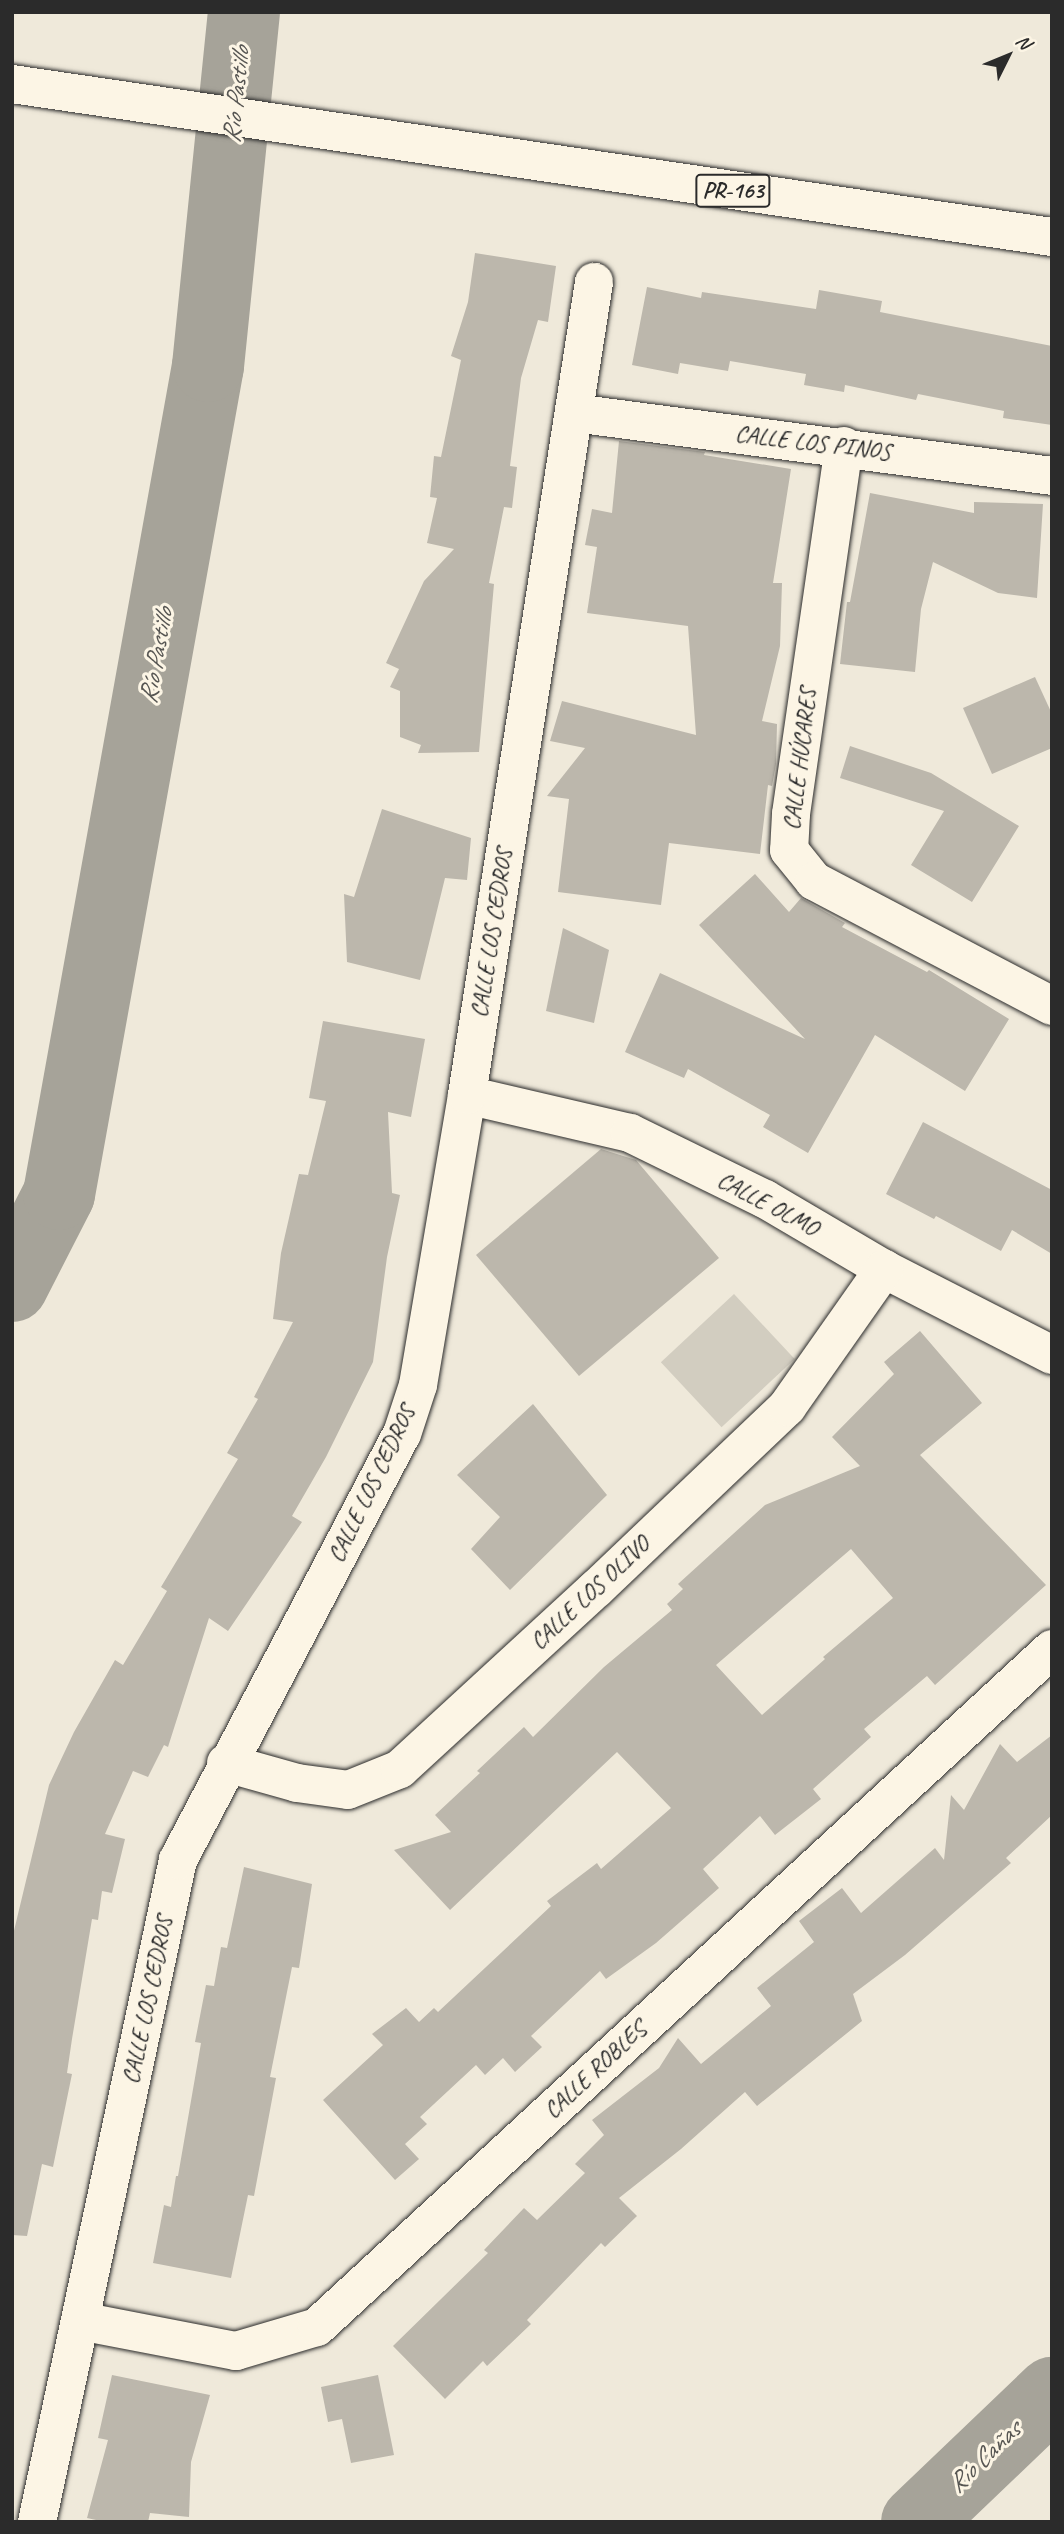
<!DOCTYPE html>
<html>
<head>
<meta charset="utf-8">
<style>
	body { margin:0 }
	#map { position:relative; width:1064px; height:2534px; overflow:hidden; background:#efe9da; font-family:Caveat,sans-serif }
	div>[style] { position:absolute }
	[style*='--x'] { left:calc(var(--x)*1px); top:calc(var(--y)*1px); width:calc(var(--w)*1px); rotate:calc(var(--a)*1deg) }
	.green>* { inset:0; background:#d2cdc0; transform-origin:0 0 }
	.river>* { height:72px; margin:-36px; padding:0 36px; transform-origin:36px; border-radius:36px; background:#a6a399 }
	.building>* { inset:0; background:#bcb7ac }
	.roads { filter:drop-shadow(0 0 2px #2b2b2b) drop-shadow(0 0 2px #2b2b2b) }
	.minor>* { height:38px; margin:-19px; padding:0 19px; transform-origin:19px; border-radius:19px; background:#fcf5e5 }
	.trunk>* { height:38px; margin:-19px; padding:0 19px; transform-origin:19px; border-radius:19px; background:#fcf5e5 }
	span { translate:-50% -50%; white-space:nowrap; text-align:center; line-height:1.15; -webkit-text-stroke:6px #fcf5e5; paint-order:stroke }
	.shield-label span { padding:2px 5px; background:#fcf5e5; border:2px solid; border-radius:5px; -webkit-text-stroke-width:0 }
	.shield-label { font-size:23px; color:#2b2b2b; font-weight:700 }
	.street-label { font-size:24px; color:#2b2b2b }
	.water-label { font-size:26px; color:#565552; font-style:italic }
	.frame { position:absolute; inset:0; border:14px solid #2b2b2b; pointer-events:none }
	.north { position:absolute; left:973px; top:21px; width:70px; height:70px; -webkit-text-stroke:5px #fcf5e5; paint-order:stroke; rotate:47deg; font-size:19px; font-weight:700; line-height:28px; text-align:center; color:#2b2b2b }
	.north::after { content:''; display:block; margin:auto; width:24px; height:32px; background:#2b2b2b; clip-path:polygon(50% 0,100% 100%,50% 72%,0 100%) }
</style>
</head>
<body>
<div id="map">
	<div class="green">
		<i style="left:734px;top:1294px;width:89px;height:100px;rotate:47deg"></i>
	</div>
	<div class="river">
		<i style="--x:12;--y:1286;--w:103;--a:-62.9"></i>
		<i style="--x:59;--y:1194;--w:841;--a:-79.8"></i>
		<i style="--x:208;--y:366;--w:356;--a:-84.2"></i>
		<i style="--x:917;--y:2522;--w:187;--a:-43.7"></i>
	</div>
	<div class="building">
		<i style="clip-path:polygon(475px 253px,556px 266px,548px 322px,538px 320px,521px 378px,510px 466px,517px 467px,512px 508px,504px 507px,489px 583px,494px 584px,479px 752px,418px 753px,421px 745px,400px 737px,400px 691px,390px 687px,399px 669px,386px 663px,424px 581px,454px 549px,427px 543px,437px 498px,430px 497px,434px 456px,441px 457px,461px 360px,451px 356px,468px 302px)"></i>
		<i style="clip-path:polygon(647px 287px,701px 298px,702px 292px,816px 309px,819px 290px,882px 301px,880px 312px,1052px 346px,1052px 425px,1003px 418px,1004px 411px,918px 394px,916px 400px,845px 385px,844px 392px,804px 385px,806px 374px,730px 361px,728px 371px,680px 363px,678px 374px,632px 365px)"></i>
		<i style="clip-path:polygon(619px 441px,705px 452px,704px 455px,791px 469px,773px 583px,782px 583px,780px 646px,762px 721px,777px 724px,776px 764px,772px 786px,768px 785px,760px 854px,669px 843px,661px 905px,558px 892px,569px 799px,547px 796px,585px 748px,550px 741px,562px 701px,696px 735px,688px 626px,587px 613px,597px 547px,585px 545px,592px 509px,612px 513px)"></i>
		<i style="clip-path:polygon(870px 493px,974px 513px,974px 502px,1043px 504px,1037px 598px,998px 593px,933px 562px,921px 609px,915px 672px,840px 664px,847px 602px,850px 602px)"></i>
		<i style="clip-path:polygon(1035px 677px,1052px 714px,1052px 748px,992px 774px,963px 708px)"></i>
		<i style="clip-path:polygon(850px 746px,931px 773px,1019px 826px,972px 902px,911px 865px,944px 811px,840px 778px)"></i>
		<i style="clip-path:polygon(382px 809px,471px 838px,467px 880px,445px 878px,420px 980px,347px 962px,344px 894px,354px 897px)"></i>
		<i style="clip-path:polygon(755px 874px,789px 912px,801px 898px,845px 923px,842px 927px,927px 972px,929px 970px,1009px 1019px,965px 1091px,875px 1035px,808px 1153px,763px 1127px,770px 1115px,688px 1069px,684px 1078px,625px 1052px,660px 973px,805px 1039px,699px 925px)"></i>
		<i style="clip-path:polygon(563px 928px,609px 950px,594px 1023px,546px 1011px)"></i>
		<i style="clip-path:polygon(323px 1021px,425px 1039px,411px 1117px,388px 1112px,392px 1193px,400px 1195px,387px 1257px,373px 1362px,326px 1457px,292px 1516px,302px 1522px,228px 1631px,209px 1618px,168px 1747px,164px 1745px,148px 1777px,133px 1771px,105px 1834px,125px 1839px,112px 1893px,102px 1891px,98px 1920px,92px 1919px,72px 2039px,67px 2073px,72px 2074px,53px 2167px,42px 2164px,27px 2236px,12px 2235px,12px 1939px,49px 1785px,74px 1732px,115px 1660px,123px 1665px,167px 1591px,161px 1587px,238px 1459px,227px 1453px,258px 1399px,254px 1397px,293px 1322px,273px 1319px,281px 1253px,299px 1174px,308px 1175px,326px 1101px,309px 1098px)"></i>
		<i style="clip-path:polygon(923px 1122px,1052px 1190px,1052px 1254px,1012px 1230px,1001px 1251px,936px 1216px,934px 1219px,886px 1194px)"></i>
		<i style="clip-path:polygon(601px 1149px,636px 1160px,719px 1258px,579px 1376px,476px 1255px)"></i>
		<i style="clip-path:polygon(evenodd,920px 1331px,982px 1403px,920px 1455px,1046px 1585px,935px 1685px,927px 1676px,864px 1729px,871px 1737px,813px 1789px,821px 1799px,775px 1835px,760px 1816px,703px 1869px,719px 1888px,656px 1943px,606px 1979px,600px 1971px,531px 2036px,542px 2047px,515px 2072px,503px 2058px,485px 2075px,476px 2065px,420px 2117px,427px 2124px,405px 2144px,419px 2159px,395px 2180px,323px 2100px,383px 2045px,372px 2034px,406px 2008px,419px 2022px,434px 2008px,438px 2012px,551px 1906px,547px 1901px,597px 1863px,601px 1869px,671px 1808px,617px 1752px,450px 1910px,394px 1850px,451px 1832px,435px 1815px,480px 1773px,477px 1771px,524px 1727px,533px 1737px,604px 1667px,672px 1610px,667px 1604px,683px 1589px,678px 1584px,765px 1505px,860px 1466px,832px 1437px,894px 1374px,884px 1362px,920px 1331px,851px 1549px,893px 1598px,823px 1657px,825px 1659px,762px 1715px,716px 1665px,851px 1549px)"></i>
		<i style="clip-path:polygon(533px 1404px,607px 1495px,510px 1590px,471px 1549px,500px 1517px,457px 1475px)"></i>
		<i style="clip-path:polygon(1052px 1735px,1052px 1815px,1006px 1858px,1011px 1863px,905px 1955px,853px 1994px,862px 2021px,757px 2106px,745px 2092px,681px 2149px,619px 2198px,637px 2216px,605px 2247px,601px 2243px,527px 2320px,531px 2324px,487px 2366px,483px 2361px,445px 2399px,393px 2346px,488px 2253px,484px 2250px,524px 2208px,537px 2220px,585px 2173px,575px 2164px,604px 2135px,592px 2120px,659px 2068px,678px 2038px,701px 2064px,771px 2006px,757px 1988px,814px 1942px,799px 1921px,842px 1888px,861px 1913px,935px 1848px,944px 1860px,951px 1795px,964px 1810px,1000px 1744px,1017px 1762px)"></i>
		<i style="clip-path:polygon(244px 1867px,312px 1884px,299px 1968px,292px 1967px,270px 2077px,276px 2078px,254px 2196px,248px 2195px,231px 2278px,153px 2263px,164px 2205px,171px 2207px,176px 2176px,178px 2176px,201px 2043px,195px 2042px,206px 1985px,214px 1986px,221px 1947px,227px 1948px)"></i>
		<i style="clip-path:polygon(112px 2375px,210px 2395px,191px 2462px,189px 2517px,150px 2513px,148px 2522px,105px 2522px,87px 2518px,108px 2440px,98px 2438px)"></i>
		<i style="clip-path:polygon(378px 2375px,394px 2455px,351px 2463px,342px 2419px,328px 2422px,321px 2387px)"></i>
	</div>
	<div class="roads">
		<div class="minor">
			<i style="--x:574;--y:413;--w:482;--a:7.5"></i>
			<i style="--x:844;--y:446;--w:372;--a:98.2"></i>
			<i style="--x:791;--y:814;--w:36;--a:93"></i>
			<i style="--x:789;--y:850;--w:40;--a:51"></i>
			<i style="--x:814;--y:881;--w:269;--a:27.7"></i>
			<i style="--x:467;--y:1095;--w:167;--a:13.1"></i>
			<i style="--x:630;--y:1133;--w:150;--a:26.1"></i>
			<i style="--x:765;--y:1199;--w:138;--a:30.5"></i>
			<i style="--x:884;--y:1269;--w:189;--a:27.1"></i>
			<i style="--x:226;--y:1763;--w:74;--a:15.7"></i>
			<i style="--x:297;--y:1783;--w:51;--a:7.8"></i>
			<i style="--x:348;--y:1790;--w:56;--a:-22"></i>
			<i style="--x:400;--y:1769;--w:266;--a:-42.6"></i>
			<i style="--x:596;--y:1589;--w:264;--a:-43.6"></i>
			<i style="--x:787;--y:1407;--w:169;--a:-54.9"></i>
			<i style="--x:80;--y:2321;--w:159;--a:10.9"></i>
			<i style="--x:236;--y:2351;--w:84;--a:-16.5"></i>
			<i style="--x:317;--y:2327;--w:1000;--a:-42.69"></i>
			<i style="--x:37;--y:2522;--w:677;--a:-77.98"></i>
			<i style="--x:178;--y:1860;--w:481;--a:-62.3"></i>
			<i style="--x:402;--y:1434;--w:52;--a:-71.9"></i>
			<i style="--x:418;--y:1385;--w:294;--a:-80.4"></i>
			<i style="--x:467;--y:1095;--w:823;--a:-81.12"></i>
		</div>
		<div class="trunk">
			<i style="--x:12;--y:84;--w:1051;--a:8.37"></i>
		</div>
	</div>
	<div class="shield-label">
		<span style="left:733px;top:191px">PR-163</span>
	</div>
	<div class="street-label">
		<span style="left:813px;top:443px;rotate:7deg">CALLE LOS PINOS</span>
		<span style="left:800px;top:759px;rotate:-83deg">CALLE HÚCARES</span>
		<span style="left:492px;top:933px;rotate:-81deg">CALLE LOS CEDROS</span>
		<span style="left:768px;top:1204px;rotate:28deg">CALLE OLMO</span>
		<span style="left:372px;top:1484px;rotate:-64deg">CALLE LOS CEDROS</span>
		<span style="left:590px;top:1593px;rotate:-43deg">CALLE LOS OLIVO</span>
		<span style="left:148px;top:2000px;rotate:-78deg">CALLE LOS CEDROS</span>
		<span style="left:595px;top:2070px;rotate:-43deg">CALLE ROBLES</span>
	</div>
	<div class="water-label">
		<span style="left:236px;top:95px;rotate:-84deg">Río Pastillo</span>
		<span style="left:156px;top:656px;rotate:-80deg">Río Pastillo</span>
		<span style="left:984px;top:2457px;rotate:-44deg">Río Cañas</span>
	</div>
	<div class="frame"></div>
	<div class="north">N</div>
</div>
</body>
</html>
